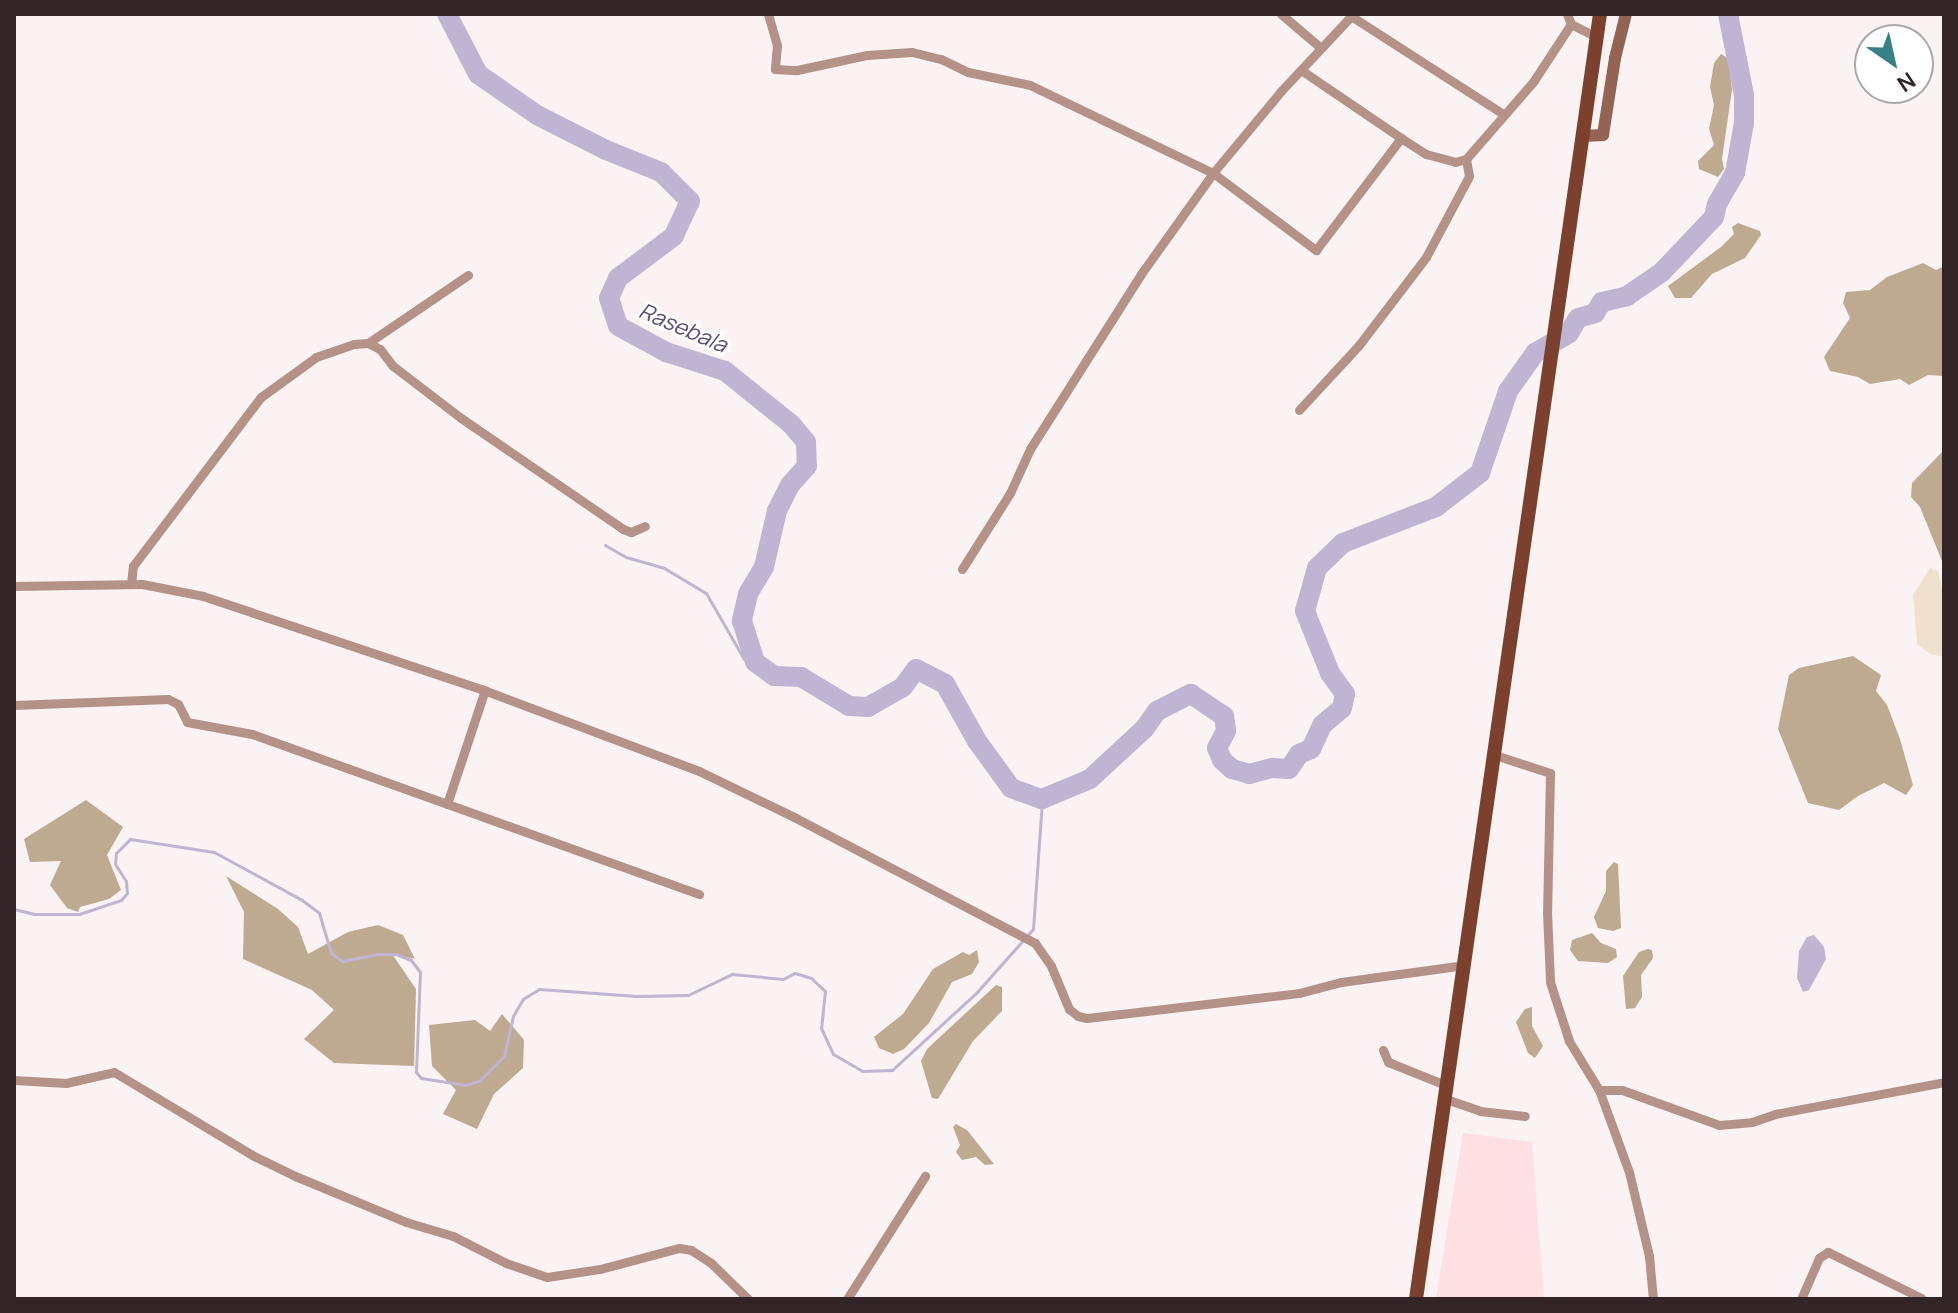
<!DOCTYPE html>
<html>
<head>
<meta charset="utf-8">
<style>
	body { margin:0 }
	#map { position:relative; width:1958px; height:1313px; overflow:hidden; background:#faf2f3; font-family:Manrope,sans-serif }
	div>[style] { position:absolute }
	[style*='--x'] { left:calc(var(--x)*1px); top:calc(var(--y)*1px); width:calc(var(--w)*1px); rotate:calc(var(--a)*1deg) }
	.built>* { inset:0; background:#fddfe4 }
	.green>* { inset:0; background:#f0e1cf }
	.forest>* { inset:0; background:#bea991 }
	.water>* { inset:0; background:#bfb5d2 }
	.stream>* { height:3px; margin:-1.5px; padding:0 1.5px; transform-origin:1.5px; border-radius:1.5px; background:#bfb5d2 }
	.river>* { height:20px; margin:-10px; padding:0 10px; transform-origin:10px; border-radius:10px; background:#bfb5d2 }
	.street>* { height:9px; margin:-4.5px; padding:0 4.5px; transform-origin:4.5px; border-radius:4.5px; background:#b59287 }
	.secondary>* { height:12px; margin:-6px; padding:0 6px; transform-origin:6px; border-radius:6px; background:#946353 }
	.primary>* { height:14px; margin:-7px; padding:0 7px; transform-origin:7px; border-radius:7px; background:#7b412e }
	span { translate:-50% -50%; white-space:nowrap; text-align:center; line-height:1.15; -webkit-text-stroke:6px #fff; paint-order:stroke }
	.water-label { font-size:22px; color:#5c4c77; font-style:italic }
	.frame { position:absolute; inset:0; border:16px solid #332427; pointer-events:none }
	.north { position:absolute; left:1854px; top:24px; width:80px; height:80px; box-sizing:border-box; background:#fff; border:2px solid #ada7a9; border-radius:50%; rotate:146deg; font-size:22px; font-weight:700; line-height:32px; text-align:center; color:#332427 }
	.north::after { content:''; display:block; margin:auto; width:28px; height:36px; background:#388086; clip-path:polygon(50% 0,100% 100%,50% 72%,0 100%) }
</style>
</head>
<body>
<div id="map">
	<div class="built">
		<i style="clip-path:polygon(1463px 1133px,1532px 1142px,1544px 1297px,1436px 1299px)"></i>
	</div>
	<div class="green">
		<i style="clip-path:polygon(1930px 568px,1938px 571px,1944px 597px,1944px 657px,1930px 654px,1917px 644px,1913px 595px)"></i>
	</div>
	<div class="forest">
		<i style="clip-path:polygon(1721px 54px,1728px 58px,1732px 89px,1722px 159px,1724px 169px,1718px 177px,1699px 169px,1698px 161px,1714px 145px,1709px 129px,1714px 105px,1710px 87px,1714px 63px)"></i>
		<i style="clip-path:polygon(1738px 223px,1760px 231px,1761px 235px,1745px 258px,1712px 274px,1691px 298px,1675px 298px,1668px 286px,1721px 247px,1734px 234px,1732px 227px)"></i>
		<i style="clip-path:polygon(1923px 263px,1936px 270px,1944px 266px,1944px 376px,1928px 375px,1909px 385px,1900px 379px,1870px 384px,1858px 377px,1830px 371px,1824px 357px,1850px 318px,1843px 303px,1846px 292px,1870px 290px,1887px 277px)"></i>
		<i style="clip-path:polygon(1944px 450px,1944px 566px,1920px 507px,1911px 497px,1912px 483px)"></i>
		<i style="clip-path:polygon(1853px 656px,1881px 675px,1876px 691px,1887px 705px,1900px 739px,1913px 785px,1906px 795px,1884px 783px,1858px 796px,1839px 810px,1808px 803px,1778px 729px,1789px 675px,1799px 668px)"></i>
		<i style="clip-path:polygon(86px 800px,123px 827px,107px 855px,121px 890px,109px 899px,80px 907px,78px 912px,67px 908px,50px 885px,61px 861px,30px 862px,24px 839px)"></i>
		<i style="clip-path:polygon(1614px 862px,1618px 864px,1621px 928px,1613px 931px,1598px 928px,1594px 917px,1606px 891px,1606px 871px)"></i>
		<i style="clip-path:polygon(226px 876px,278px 909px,298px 927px,308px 954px,348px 932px,378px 925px,403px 935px,415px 959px,392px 954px,416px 989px,414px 1066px,334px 1063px,304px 1039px,334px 1010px,312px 990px,243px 959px,244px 912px)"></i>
		<i style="clip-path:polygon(1592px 933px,1601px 943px,1616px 949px,1617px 957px,1608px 963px,1578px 961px,1570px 950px,1572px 940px)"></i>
		<i style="clip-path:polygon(1648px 949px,1652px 950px,1653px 958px,1641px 975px,1642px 997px,1635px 1008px,1626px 1009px,1623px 976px,1639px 952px)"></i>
		<i style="clip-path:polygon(977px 950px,979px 962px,972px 974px,952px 982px,929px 1023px,904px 1049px,893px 1054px,879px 1048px,874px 1037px,903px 1014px,933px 969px,963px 952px,969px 955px)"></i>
		<i style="clip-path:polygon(996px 985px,1002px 987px,1002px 1011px,973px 1041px,938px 1099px,932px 1098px,921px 1061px,927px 1049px)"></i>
		<i style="clip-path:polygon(1532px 1007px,1532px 1026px,1543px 1046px,1535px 1058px,1528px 1053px,1516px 1022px,1525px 1009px)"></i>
		<i style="clip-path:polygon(502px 1014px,524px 1040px,523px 1068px,494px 1094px,477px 1129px,443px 1114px,456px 1090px,432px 1066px,429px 1025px,475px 1020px,490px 1031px)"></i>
		<i style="clip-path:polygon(956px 1124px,967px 1130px,994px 1164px,985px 1165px,976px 1157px,962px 1160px,956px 1152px,960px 1145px,953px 1127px)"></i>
	</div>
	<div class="water">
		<i style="clip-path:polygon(1814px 935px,1824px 947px,1826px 959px,1809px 990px,1803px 992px,1797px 978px,1799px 951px,1807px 937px)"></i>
	</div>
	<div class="stream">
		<i style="--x:605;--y:545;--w:24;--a:30"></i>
		<i style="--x:626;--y:557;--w:40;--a:16"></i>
		<i style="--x:664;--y:568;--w:49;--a:30.8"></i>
		<i style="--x:706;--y:593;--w:76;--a:60.1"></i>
		<i style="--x:744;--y:659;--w:11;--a:15"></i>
		<i style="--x:14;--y:909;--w:21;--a:14"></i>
		<i style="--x:34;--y:914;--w:45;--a:0"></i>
		<i style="--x:79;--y:914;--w:44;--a:-18.4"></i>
		<i style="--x:121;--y:900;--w:9;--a:-49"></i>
		<i style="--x:127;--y:893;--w:12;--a:-95"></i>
		<i style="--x:126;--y:881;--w:20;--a:-123"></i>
		<i style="--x:115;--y:864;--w:11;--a:-85"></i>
		<i style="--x:116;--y:853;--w:20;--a:-45"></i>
		<i style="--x:130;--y:839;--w:85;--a:8.8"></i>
		<i style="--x:214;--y:852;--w:100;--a:28.6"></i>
		<i style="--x:302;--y:900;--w:21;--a:37"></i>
		<i style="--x:319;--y:913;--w:42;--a:73.3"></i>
		<i style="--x:331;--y:953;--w:14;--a:36"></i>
		<i style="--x:342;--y:961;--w:38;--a:-11"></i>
		<i style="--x:379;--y:954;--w:17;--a:0"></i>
		<i style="--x:396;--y:954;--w:16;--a:22"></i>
		<i style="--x:411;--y:960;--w:15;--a:53"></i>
		<i style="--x:420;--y:972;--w:100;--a:92.3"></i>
		<i style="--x:416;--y:1072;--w:8;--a:50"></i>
		<i style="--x:421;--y:1078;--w:45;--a:9"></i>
		<i style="--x:465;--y:1085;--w:15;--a:-16"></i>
		<i style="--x:479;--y:1081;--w:35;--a:-45"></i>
		<i style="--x:504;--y:1056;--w:41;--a:-77.3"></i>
		<i style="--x:513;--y:1016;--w:20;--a:-60"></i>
		<i style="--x:523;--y:999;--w:19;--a:-32"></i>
		<i style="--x:539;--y:989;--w:98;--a:4.1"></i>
		<i style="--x:637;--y:996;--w:51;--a:-1.1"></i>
		<i style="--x:688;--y:995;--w:49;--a:-25.5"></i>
		<i style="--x:732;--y:974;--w:51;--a:5.6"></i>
		<i style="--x:783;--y:979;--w:13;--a:-27"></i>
		<i style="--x:795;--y:973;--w:17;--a:17"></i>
		<i style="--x:811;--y:978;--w:19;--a:43"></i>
		<i style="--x:825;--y:991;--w:37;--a:96"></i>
		<i style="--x:821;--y:1028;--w:29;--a:65"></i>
		<i style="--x:833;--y:1054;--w:34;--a:30"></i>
		<i style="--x:863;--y:1071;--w:29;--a:-2"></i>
		<i style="--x:892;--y:1070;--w:115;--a:-42.5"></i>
		<i style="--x:977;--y:992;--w:84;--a:-48.4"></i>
		<i style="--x:1033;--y:929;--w:130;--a:-86"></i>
	</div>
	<div class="river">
		<i style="--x:447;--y:14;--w:68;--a:62.7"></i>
		<i style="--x:478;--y:74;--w:72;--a:34.8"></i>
		<i style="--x:537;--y:115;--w:77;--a:26.9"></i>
		<i style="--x:606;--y:150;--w:59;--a:21.8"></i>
		<i style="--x:661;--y:172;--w:41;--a:45"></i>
		<i style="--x:690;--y:201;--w:38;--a:115"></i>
		<i style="--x:674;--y:236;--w:70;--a:143.1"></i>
		<i style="--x:618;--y:278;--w:22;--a:114"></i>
		<i style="--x:609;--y:298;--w:29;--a:72"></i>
		<i style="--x:618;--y:326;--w:55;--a:28.4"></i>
		<i style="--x:666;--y:352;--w:62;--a:17.9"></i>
		<i style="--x:725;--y:371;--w:85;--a:38.8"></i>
		<i style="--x:791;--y:424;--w:23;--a:50"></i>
		<i style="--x:806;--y:442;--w:24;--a:88"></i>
		<i style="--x:807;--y:466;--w:25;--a:132"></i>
		<i style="--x:790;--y:485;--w:29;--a:117"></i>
		<i style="--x:777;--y:511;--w:57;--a:103.1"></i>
		<i style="--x:764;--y:567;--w:31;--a:121"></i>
		<i style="--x:748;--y:594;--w:28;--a:103"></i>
		<i style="--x:742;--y:621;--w:43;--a:72.4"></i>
		<i style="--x:755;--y:662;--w:24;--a:36"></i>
		<i style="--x:774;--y:676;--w:27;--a:2"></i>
		<i style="--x:801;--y:677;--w:56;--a:31.1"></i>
		<i style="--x:849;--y:706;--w:19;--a:3"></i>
		<i style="--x:868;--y:707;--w:40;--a:-29.7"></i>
		<i style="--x:903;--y:687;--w:22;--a:-54"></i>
		<i style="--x:916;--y:669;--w:33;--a:27"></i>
		<i style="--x:945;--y:684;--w:65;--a:60.7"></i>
		<i style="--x:977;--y:741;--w:58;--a:54.1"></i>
		<i style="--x:1011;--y:788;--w:33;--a:20"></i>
		<i style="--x:1042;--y:799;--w:52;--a:-22.6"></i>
		<i style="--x:1090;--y:779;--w:75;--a:-42.8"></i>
		<i style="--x:1145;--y:728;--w:21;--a:-55"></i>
		<i style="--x:1157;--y:711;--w:38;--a:-27"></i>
		<i style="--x:1191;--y:694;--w:40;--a:34"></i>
		<i style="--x:1224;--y:716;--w:15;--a:82"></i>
		<i style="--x:1226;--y:731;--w:19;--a:118"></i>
		<i style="--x:1217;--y:748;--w:13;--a:67"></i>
		<i style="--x:1222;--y:760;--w:13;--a:42"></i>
		<i style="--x:1232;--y:769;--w:18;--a:16"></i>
		<i style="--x:1249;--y:774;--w:24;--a:-15"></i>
		<i style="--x:1272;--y:768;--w:17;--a:3"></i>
		<i style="--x:1289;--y:769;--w:18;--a:-56"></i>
		<i style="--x:1299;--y:754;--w:13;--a:-23"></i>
		<i style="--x:1311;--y:749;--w:26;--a:-65"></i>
		<i style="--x:1322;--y:725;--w:26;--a:-40"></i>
		<i style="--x:1342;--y:708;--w:14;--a:-78"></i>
		<i style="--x:1345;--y:694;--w:26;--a:-126"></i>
		<i style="--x:1330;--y:673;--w:67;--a:-112"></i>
		<i style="--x:1305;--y:611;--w:45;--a:-74.4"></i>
		<i style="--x:1317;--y:568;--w:36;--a:-44"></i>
		<i style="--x:1343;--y:543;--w:100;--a:-21.2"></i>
		<i style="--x:1436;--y:507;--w:56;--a:-37.7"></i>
		<i style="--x:1480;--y:473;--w:87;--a:-71.1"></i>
		<i style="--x:1508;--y:391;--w:47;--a:-54.6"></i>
		<i style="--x:1535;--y:353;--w:39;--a:-30"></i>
		<i style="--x:1569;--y:333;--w:17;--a:-59"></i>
		<i style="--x:1578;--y:318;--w:18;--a:-16"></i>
		<i style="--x:1595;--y:313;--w:13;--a:-58"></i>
		<i style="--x:1602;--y:302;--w:26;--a:-13"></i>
		<i style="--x:1627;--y:296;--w:42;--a:-34.4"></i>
		<i style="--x:1662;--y:272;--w:76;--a:-46.6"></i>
		<i style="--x:1714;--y:217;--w:13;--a:-77"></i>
		<i style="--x:1717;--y:204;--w:36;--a:-60"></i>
		<i style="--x:1735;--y:173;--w:51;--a:-79.8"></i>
		<i style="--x:1744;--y:123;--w:28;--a:-90"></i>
		<i style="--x:1744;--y:95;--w:83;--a:-101.2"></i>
	</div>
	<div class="street">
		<i style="--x:768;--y:14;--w:32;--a:74"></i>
		<i style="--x:777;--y:45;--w:24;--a:95"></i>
		<i style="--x:775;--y:69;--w:22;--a:3"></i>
		<i style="--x:797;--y:70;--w:72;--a:-12.1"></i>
		<i style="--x:867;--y:55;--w:45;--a:-3.8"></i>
		<i style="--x:912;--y:52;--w:30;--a:14"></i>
		<i style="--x:941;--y:59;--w:30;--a:26"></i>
		<i style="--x:968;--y:72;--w:63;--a:11.8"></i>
		<i style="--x:1030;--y:85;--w:203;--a:25.7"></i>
		<i style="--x:1213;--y:173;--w:129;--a:36.8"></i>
		<i style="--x:1316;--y:250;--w:141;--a:-52.8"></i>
		<i style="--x:1281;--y:14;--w:52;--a:40.4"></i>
		<i style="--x:1567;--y:14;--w:11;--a:68"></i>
		<i style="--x:1571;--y:24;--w:28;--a:27"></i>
		<i style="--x:1351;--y:16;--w:181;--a:32.8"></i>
		<i style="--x:1301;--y:70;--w:121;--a:34.2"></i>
		<i style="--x:1401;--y:138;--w:30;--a:33"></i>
		<i style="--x:1426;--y:154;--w:30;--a:15"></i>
		<i style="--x:1455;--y:162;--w:11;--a:-15"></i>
		<i style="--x:1466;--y:159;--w:102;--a:-49"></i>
		<i style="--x:1533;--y:82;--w:69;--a:-56.8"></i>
		<i style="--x:368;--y:343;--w:121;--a:-34.2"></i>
		<i style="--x:1299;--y:410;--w:88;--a:-47.3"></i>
		<i style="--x:1359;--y:345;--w:111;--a:-52.7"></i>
		<i style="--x:1426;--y:257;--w:92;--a:-62"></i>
		<i style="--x:1469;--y:176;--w:17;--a:-100"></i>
		<i style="--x:962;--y:569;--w:90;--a:-57.7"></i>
		<i style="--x:1010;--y:493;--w:48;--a:-65.6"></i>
		<i style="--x:1030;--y:449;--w:207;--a:-57.6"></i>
		<i style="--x:1141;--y:274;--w:124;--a:-54.5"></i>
		<i style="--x:1213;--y:173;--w:107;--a:-50.3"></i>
		<i style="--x:1281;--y:91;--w:105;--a:-46.9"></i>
		<i style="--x:131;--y:584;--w:18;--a:-84"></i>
		<i style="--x:133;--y:566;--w:212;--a:-52.9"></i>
		<i style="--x:261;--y:397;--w:68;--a:-36"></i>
		<i style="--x:316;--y:357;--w:40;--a:-18.9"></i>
		<i style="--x:354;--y:344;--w:14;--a:-4"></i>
		<i style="--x:368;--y:343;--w:13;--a:27"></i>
		<i style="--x:380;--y:349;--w:21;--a:53"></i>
		<i style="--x:393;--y:366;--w:86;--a:37.4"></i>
		<i style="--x:461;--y:418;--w:196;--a:34.4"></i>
		<i style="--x:623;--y:529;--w:9;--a:21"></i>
		<i style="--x:631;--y:532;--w:15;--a:-23"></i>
		<i style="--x:14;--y:586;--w:128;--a:-0.9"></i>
		<i style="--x:142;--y:584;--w:62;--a:11.1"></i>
		<i style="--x:203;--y:596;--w:293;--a:18.5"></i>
		<i style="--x:481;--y:689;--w:233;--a:20.6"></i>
		<i style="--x:699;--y:771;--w:106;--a:25.8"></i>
		<i style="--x:794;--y:817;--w:272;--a:27.6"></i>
		<i style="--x:1035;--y:943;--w:28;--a:55"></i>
		<i style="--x:1051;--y:966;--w:47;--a:67.3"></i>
		<i style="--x:1069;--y:1009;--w:11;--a:38"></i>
		<i style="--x:1078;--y:1016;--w:9;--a:13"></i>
		<i style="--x:1087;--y:1018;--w:213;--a:-6.7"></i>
		<i style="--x:1299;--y:993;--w:43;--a:-14.7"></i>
		<i style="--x:1341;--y:982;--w:125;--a:-7.8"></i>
		<i style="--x:14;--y:705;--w:154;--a:-2.2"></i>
		<i style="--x:168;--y:699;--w:11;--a:27"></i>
		<i style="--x:178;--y:704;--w:20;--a:63"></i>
		<i style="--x:187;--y:722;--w:66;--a:10.5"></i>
		<i style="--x:252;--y:734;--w:475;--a:19.7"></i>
		<i style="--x:1495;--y:755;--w:58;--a:18.1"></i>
		<i style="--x:1550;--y:773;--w:139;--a:91.2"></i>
		<i style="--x:1547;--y:912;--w:70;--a:87.5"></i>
		<i style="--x:1550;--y:982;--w:62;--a:72.1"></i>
		<i style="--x:1569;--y:1041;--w:57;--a:58.5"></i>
		<i style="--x:1599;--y:1090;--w:87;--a:69.9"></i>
		<i style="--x:1629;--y:1172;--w:86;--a:76.6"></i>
		<i style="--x:1649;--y:1256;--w:43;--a:84.7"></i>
		<i style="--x:447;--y:804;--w:120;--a:-71.6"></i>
		<i style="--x:1383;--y:1050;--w:13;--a:67"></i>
		<i style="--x:1388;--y:1062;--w:65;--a:21.8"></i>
		<i style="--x:14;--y:1080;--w:52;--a:3.3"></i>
		<i style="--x:66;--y:1083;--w:49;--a:-12.9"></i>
		<i style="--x:114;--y:1072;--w:161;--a:31"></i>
		<i style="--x:252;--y:1155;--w:48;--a:26"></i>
		<i style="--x:295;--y:1176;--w:120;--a:22.5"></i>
		<i style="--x:406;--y:1222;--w:49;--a:16.6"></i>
		<i style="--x:453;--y:1236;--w:59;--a:27"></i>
		<i style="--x:506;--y:1263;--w:43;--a:18.9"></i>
		<i style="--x:547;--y:1277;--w:54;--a:-8.6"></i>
		<i style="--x:600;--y:1269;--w:82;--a:-14.9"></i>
		<i style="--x:679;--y:1248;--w:12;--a:9"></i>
		<i style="--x:691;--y:1250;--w:24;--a:33"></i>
		<i style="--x:711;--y:1263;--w:52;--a:44.2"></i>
		<i style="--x:1599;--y:1090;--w:23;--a:0"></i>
		<i style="--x:1622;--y:1090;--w:103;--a:19.8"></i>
		<i style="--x:1719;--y:1125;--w:33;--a:-5"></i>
		<i style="--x:1752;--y:1122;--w:24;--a:-19"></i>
		<i style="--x:1775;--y:1114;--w:172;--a:-10.7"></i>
		<i style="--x:1446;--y:1099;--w:36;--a:19"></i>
		<i style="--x:1480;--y:1111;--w:45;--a:6.3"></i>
		<i style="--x:847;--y:1299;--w:146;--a:-57.6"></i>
		<i style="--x:1801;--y:1299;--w:45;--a:-66.3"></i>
		<i style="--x:1819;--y:1258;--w:11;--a:-34"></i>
		<i style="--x:1828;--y:1252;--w:104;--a:26.3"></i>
	</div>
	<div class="secondary">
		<i style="--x:1583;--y:136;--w:20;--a:-3"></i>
		<i style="--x:1603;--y:135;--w:78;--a:-81.1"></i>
		<i style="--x:1615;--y:58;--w:45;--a:-76"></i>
	</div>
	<div class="primary">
		<i style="--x:1416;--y:1299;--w:1298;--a:-81.85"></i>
	</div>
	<div class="water-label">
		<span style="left:683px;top:328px;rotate:23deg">Rasebala</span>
	</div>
	<div class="frame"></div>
	<div class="north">N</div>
</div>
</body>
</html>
